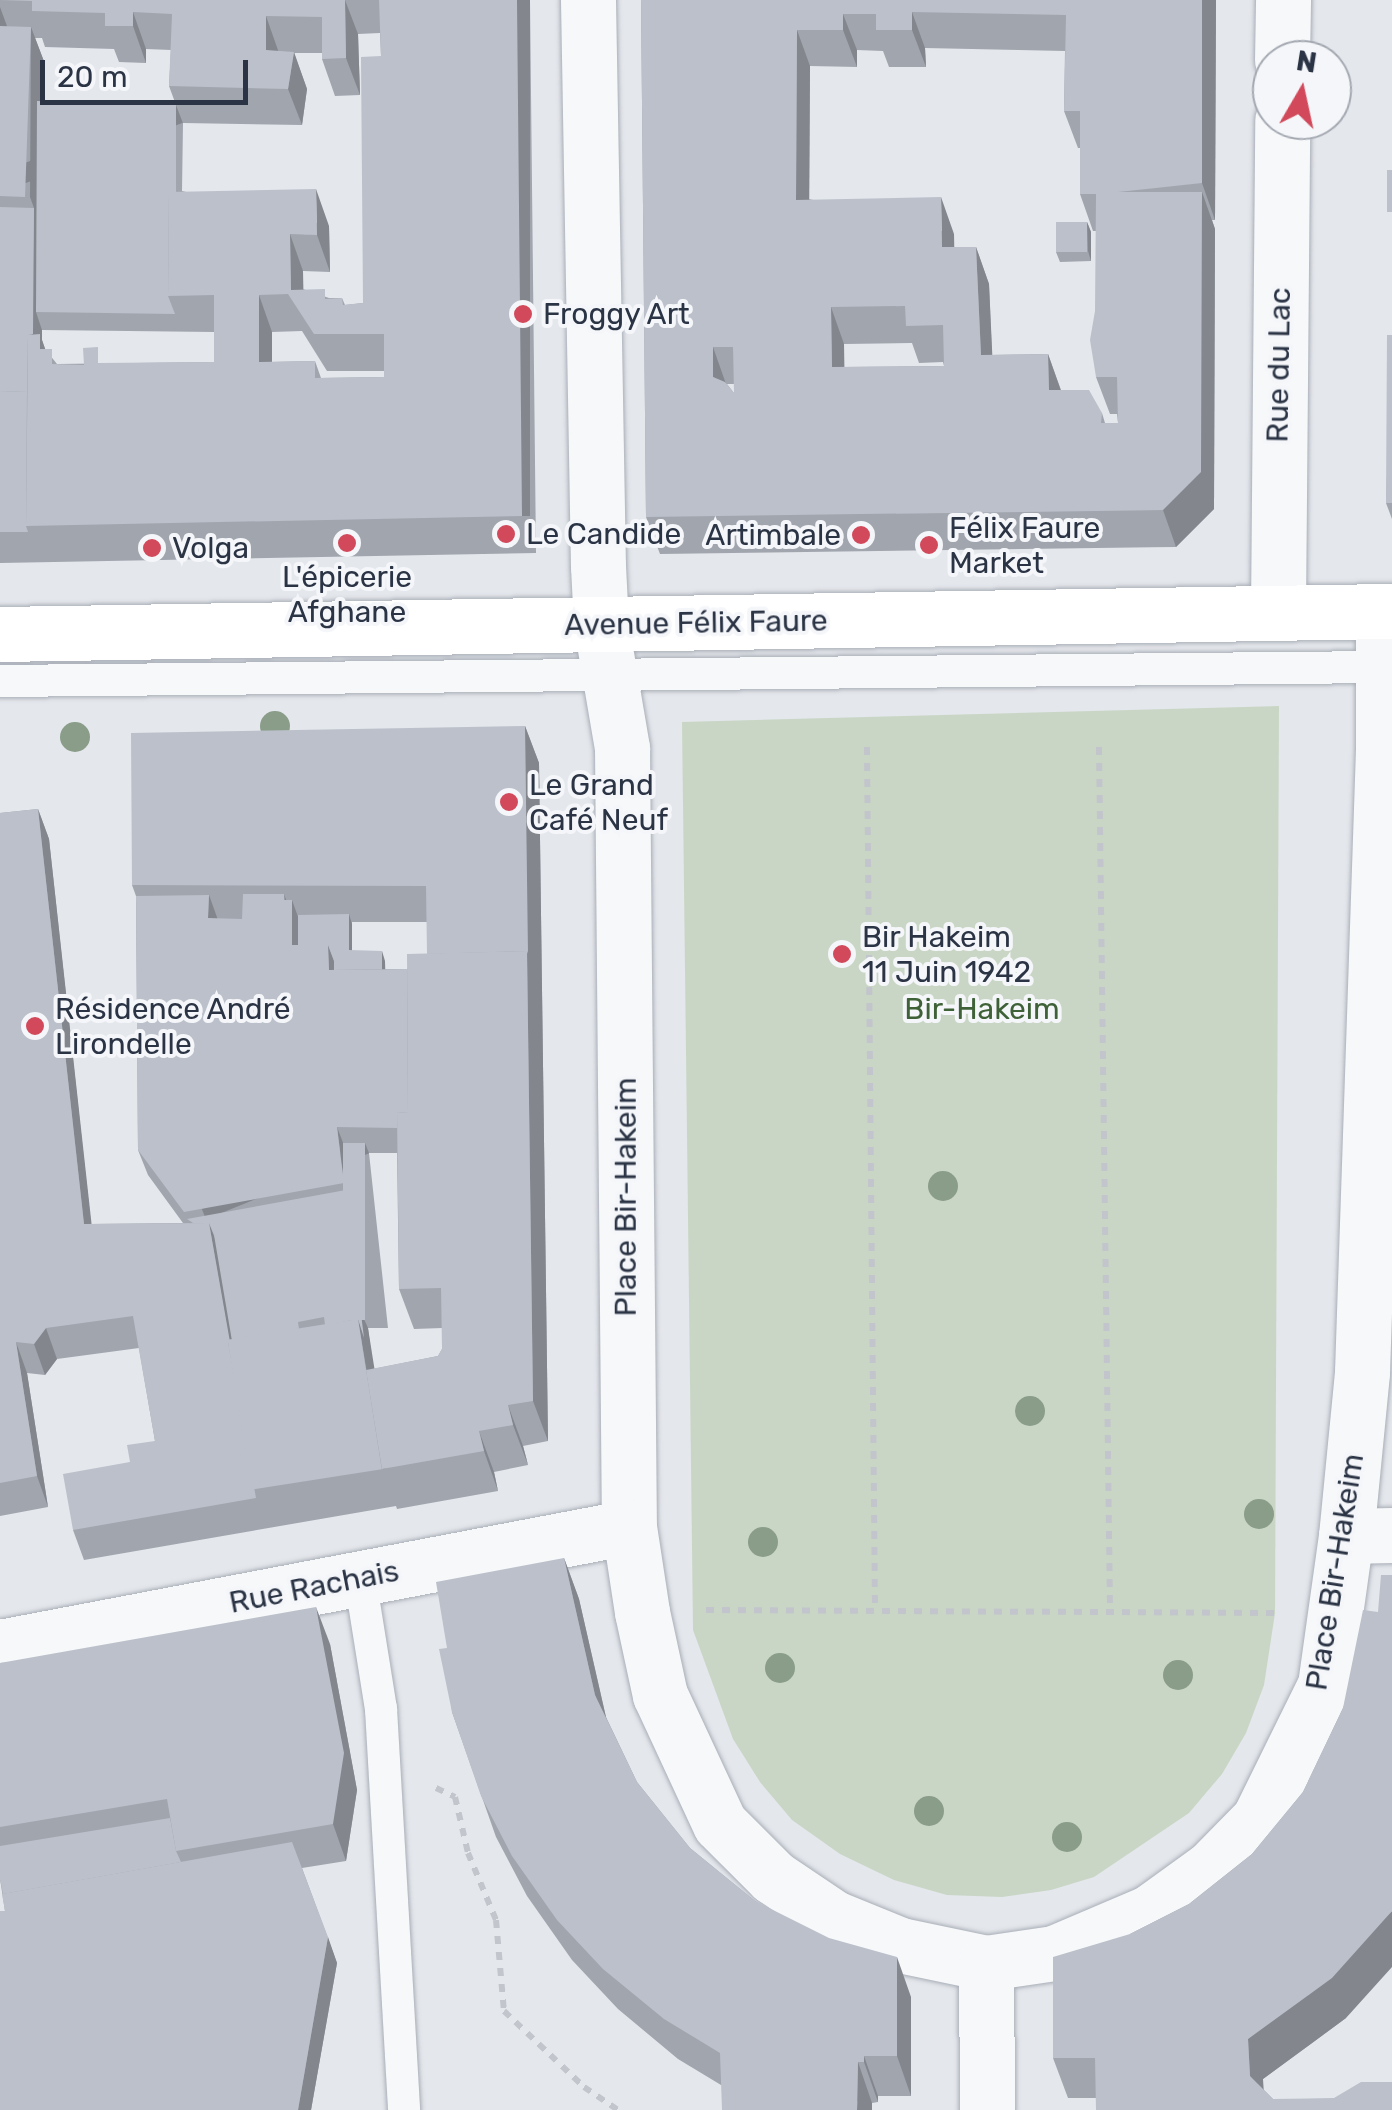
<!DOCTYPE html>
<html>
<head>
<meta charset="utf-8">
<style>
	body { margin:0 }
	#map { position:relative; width:1392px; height:2110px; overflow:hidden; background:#e4e7ec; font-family:Rubik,sans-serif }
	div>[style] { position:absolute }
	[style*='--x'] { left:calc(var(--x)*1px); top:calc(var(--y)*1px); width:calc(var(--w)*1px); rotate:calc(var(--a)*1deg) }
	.green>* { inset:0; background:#c9d6c5 }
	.path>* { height:6px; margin-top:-3px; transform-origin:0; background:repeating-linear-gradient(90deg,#c2c5cb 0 8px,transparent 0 16px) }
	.roads { filter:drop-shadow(0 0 2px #a9aeb7) drop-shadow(0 0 2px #a9aeb7) }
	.lane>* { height:32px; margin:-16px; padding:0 16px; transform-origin:16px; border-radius:16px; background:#f7f8fa }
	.street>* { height:55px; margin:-27.5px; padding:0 27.5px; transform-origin:27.5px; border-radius:27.5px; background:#f7f8fa }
	.secondary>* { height:55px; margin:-27.5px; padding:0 27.5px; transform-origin:27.5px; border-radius:27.5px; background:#fff }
	.trees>* { width:30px; height:30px; margin:-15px; border-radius:50%; background:#899d89 }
	.wall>* { inset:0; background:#a1a5ae }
	.shaded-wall>* { inset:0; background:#83868d; transform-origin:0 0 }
	.building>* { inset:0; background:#bbc0ca; transform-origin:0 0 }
	.dots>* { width:28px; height:28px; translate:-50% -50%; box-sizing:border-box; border:5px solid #f4f6f9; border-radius:50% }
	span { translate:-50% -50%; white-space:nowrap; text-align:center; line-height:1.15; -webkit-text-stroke:8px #f4f6f9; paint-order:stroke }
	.poi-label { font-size:30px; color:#2b3445 }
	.left { translate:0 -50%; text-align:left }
	.right { translate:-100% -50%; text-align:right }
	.street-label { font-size:30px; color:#2b3445 }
	.park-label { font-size:30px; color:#3f6138 }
	.north { position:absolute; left:1252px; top:40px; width:100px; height:100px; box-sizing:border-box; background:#f4f6f9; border:2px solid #a4a8b1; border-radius:50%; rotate:9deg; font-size:28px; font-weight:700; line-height:40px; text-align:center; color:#2b3445 }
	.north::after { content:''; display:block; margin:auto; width:35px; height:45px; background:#d1495b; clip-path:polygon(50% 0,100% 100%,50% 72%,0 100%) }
	.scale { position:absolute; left:40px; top:60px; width:208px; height:45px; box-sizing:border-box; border:5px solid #2b3445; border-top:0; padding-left:12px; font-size:30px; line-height:35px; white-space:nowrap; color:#2b3445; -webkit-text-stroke:8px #f4f6f9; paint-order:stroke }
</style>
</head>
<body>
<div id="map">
	<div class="green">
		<i style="clip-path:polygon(1279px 706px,1275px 1613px,1264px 1685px,1246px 1733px,1222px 1774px,1189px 1813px,1094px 1877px,1051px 1890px,1002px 1897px,947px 1895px,894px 1880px,840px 1854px,792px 1820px,760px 1782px,733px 1739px,693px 1630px,682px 722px)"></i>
	</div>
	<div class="path">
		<i style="--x:867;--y:747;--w:863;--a:89.47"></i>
		<i style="--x:1099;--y:747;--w:864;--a:89.27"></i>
		<i style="--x:706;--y:1610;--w:568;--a:0.3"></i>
		<i style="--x:436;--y:1788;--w:21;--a:25"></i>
		<i style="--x:455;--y:1797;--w:57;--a:76.9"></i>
		<i style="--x:468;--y:1853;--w:73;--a:67.3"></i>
		<i style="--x:496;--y:1920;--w:91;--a:85"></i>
		<i style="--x:504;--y:2011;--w:110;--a:43.5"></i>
		<i style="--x:584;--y:2087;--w:41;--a:34.1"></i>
	</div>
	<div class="roads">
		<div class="lane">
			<i style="--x:0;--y:681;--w:1392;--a:-0.58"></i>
			<i style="--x:360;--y:1578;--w:133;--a:80.9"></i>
			<i style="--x:381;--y:1709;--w:402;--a:86.7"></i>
		</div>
		<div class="street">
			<i style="--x:588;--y:0;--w:566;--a:88.99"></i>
			<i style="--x:598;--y:566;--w:59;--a:87.1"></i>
			<i style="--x:601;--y:625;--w:125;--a:80.3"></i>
			<i style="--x:622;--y:748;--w:779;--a:89.49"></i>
			<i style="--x:629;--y:1527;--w:86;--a:81.3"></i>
			<i style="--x:642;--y:1612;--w:85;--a:77.8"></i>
			<i style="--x:660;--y:1695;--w:142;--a:65.1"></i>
			<i style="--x:720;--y:1824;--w:75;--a:45"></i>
			<i style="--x:773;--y:1877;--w:73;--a:33.9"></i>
			<i style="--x:834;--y:1918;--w:71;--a:22.2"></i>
			<i style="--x:900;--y:1945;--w:88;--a:11.8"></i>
			<i style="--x:986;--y:1963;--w:69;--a:-8.4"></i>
			<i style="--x:1054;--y:1953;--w:104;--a:-23.1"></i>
			<i style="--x:1150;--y:1912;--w:75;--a:-35.8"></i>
			<i style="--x:1211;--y:1868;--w:69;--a:-45.6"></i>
			<i style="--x:1259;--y:1819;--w:149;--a:-63.8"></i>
			<i style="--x:1325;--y:1685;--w:150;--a:-82"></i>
			<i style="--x:1346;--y:1536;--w:165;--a:-84.4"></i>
			<i style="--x:1362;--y:1372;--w:623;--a:-88.07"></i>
			<i style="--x:1383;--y:749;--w:138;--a:-90"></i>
			<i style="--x:1282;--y:60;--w:60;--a:-89"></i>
			<i style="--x:1278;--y:611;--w:491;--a:-89.5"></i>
			<i style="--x:1346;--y:1536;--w:46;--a:-1.2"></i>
			<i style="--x:0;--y:1647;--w:640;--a:-10.8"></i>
			<i style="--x:986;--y:1963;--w:147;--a:89.6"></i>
		</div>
		<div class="secondary">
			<i style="--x:0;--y:634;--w:1392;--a:-0.95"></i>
		</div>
	</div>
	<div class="trees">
		<i style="left:275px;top:726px"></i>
		<i style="left:75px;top:737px"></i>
		<i style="left:943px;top:1186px"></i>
		<i style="left:1030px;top:1411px"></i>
		<i style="left:1259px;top:1514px"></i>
		<i style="left:763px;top:1542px"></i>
		<i style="left:780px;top:1668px"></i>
		<i style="left:1178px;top:1675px"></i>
		<i style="left:929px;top:1811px"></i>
		<i style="left:1067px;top:1837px"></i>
	</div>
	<div class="wall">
		<i style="clip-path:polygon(evenodd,0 0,530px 0,536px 553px,0 563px,0 0,380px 33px,381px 56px,363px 303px,345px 305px,342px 298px,329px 298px,303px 289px,303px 271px,330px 272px,329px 226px,182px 191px,183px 123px,302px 125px,307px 89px,294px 53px,322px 53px,322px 59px,335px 96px,360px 95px,358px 34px,380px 33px,0 0,35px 38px,42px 38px,45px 47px,114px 49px,119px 62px,146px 63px,146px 49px,171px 50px,169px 86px,176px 105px,44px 102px,45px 64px,35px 38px,0 0,42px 330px,214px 332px,214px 362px,57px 364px,45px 349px,42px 340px,42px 330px,0 0,302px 331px,327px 371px,384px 371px,384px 377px,321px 378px,315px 361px,272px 362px,272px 332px,302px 331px)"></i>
		<i style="clip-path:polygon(evenodd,641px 0,1216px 0,1215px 220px,1212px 220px,1215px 229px,1214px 509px,1176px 547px,660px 554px,646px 517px,641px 0,925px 48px,1065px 51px,1064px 111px,1078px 148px,1080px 148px,1080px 194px,1093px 231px,1096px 231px,1096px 377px,1110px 414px,1117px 414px,1118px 423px,1105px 423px,1102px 413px,1061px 390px,1048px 354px,992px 355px,989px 284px,976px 247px,954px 247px,954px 234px,809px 199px,810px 66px,857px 67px,857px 50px,883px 51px,889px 67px,926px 67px,925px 48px,641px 0,912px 343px,919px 363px,943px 362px,944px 366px,844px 367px,844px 344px,912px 343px,641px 0,727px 384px,734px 384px,734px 393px,727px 384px)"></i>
		<i style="clip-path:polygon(1087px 222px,1091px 232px,1091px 261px,1060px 262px,1056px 252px)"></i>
		<i style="clip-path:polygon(1392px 335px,1392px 519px,1386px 503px)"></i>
		<i style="clip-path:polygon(evenodd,525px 726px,539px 763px,548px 1441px,523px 1446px,528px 1465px,494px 1472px,498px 1491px,397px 1509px,396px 1506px,84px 1560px,73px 1530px,130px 1462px,155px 1441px,139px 1348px,57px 1359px,45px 1375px,27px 1373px,48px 1507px,0 1516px,0 813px,38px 809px,49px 839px,91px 1224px,183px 1223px,148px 1175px,138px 1150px,136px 896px,132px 885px,525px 726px,352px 922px,427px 922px,427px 954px,407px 969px,385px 969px,385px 961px,352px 951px,352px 922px,525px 726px,369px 1153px,397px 1153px,399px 1289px,414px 1329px,442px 1328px,442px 1349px,438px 1356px,373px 1369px,368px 1328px,388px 1328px,369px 1153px)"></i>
		<i style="clip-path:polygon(564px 1558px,579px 1599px,606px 1717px,637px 1782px,690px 1848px,755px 1901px,911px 1997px,911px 2096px,878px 2096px,878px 2102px,872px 2103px,721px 2085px,678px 2059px,618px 2009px,572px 1960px,527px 1896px,496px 1837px,452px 1712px,447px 1648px)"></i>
		<i style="clip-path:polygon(1378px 1612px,1346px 2018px,1263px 2079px,1263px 2089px,1273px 2099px,1392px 2110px,1095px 2098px,1068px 2098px,1053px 2058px,1130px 1934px,1189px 1904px,1252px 1854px,1303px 1792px,1343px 1708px)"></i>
		<i style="clip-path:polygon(330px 1644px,357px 1790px,346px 1861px,302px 1868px,337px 1963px,311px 2110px,0 2110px,5px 1911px,0 1879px,0 1663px)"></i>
	</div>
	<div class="shaded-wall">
		<i style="clip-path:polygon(345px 0,358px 34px,360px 95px,346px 58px)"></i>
		<i style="left:517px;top:0;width:13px;height:516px"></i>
		<i style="clip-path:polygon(1202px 0,1216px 0,1215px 220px,1202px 183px)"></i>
		<i style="clip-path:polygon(0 7px,11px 37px,0 35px)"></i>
		<i style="clip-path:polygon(133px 12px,146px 49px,146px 63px,133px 26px)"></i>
		<i style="clip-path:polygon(912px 12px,925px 48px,926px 67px,912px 30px)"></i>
		<i style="clip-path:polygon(843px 14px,857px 50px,857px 67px,843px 30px)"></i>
		<i style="clip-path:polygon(266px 16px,279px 53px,266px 50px)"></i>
		<i style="clip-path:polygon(31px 27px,45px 64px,42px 312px,36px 312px,42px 330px,42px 340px,53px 371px,28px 525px,34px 208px,30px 197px)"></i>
		<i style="clip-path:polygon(797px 30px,810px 66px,809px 236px,796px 200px)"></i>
		<i style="clip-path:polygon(294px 52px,307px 89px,302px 125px,288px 89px)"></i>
		<i style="left:176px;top:105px;width:19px;height:191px;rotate:69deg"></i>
		<i style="clip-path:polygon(316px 189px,329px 226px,330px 272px,317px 235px)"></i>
		<i style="clip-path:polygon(1202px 192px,1215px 229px,1214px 509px,1176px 547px,1163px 510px)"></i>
		<i style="clip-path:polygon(941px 197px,954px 234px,955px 284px,942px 247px)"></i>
		<i style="clip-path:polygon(1087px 222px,1091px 232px,1091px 261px,1088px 251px)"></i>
		<i style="clip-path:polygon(290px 234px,303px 271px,304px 318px,291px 290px)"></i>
		<i style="clip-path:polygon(976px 247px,989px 284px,994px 392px,981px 355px)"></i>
		<i style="clip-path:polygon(259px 295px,272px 332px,272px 399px,259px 362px)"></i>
		<i style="clip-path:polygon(831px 307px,844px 344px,845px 404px,832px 367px)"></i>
		<i style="clip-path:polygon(713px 347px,726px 384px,713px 377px)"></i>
		<i style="clip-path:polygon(1048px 354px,1061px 391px,1049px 390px)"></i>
		<i style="clip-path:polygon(525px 726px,539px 763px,548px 1441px,533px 1401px,527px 951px)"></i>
		<i style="clip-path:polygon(38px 809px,49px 839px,95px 1255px,84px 1224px)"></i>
		<i style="clip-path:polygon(284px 894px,292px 916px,292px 900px,301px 925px,301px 961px,292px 945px)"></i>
		<i style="clip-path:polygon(209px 895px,218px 920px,208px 918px)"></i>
		<i style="clip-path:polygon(349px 914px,352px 924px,352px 960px,349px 950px)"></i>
		<i style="clip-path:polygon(328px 945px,338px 971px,329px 970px)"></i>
		<i style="clip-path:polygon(382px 951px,385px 961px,386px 995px,382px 985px)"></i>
		<i style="clip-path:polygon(337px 1127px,347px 1153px,353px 1209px,344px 1183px)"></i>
		<i style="left:365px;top:1143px;width:11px;height:176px;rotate:68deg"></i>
		<i style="clip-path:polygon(346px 1190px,353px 1209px,364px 1319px,368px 1328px,390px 1467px,383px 1469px,358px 1319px)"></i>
		<i style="clip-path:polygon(209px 1223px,221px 1254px,255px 1491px)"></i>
		<i style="clip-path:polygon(46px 1328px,57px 1359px,45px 1375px,34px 1344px)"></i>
		<i style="clip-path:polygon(16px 1342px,27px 1373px,48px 1507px,37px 1476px)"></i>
		<i style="clip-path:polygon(508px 1405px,523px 1446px,528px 1465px,513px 1425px)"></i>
		<i style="clip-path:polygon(479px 1431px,494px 1472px,498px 1491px,484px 1451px)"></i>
		<i style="clip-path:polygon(564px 1558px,579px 1599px,610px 1735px,595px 1695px)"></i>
		<i style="clip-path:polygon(316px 1607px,330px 1644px,357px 1790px,346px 1861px,333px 1824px)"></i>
		<i style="clip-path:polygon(1392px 1911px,1392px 1967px,1346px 2018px,1263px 2079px,1265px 2110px,1250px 2076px,1248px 2039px)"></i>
		<i style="clip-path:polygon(328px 1937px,337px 1963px,311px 2110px,298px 2110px)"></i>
		<i style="clip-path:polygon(897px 1957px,911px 1997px,911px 2096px,897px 2056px)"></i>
		<i style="clip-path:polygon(864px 2056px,878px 2096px,878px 2102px,864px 2062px)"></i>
		<i style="clip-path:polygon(858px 2062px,872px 2103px,872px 2110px,857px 2110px)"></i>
	</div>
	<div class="building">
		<i style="clip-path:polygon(0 0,345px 0,346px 58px,322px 59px,322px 17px,266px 16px,266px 50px,294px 52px,288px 89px,169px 86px,172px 14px,133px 12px,133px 26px,105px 26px,105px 13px,32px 11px,32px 1px)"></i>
		<i style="clip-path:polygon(evenodd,379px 0,517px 0,522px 516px,26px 526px,28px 335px,40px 334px,40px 349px,52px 349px,52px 364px,84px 365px,83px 348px,98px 347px,98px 363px,214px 362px,214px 295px,168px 296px,169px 192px,316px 189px,317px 235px,290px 234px,291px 290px,325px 289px,325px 299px,342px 298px,343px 305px,363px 303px,361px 57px,381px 56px,379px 0,288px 294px,314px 334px,384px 334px,384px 377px,315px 378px,315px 361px,259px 362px,259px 295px,288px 294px)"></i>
		<i style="clip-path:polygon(evenodd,641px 0,1202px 0,1202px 183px,1118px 192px,1202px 192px,1201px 472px,1163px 510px,646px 517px,641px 0,912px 12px,1066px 15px,1064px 111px,1080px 111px,1080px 194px,1096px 194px,1095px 311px,1090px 340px,1096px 377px,1117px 377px,1118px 423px,1101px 423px,1102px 413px,1089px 390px,1049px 390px,1048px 354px,981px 355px,976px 247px,942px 247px,941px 197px,796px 200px,797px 30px,843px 30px,843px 14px,876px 14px,876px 30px,912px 30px,912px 12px,641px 0,905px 306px,906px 326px,943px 325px,944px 366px,832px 367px,831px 307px,905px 306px,641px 0,713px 347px,733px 347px,734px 393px,725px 382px,713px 377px,713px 347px)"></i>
		<i style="left:0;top:26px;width:31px;height:170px;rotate:2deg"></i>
		<i style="clip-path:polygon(37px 101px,176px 105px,176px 192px,169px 192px,168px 296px,175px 314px,36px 312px)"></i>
		<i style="left:1387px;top:170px;width:5px;height:42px"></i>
		<i style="clip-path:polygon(0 207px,34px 208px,33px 334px,28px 335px,27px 391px,0 392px)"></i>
		<i style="left:1056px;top:222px;width:31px;height:30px"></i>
		<i style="clip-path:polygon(1387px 335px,1392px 335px,1392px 503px,1386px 503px)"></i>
		<i style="clip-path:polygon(27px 391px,26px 526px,28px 532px,0 532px,0 392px)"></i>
		<i style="clip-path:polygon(525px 726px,528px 954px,527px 951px,427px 954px,426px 886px,132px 885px,131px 733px)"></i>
		<i style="clip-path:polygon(38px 809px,84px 1224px,209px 1223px,230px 1342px,228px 1342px,256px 1498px,73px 1530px,63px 1474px,130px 1462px,127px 1445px,155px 1441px,133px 1316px,46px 1328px,34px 1344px,16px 1342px,37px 1476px,0 1483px,0 813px)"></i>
		<i style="clip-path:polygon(243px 894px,284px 894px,284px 900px,292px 900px,292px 945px,328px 945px,329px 970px,407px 969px,408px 1113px,397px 1112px,397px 1128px,337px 1127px,344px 1183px,184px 1212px,138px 1150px,136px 896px,209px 895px,208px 918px,242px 919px)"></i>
		<i style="clip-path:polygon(349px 914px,349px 950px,382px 951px,382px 969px,334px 970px,334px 961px,328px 945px,298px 945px,298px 915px)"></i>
		<i style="clip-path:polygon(527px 951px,533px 1401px,508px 1405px,513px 1425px,479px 1431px,484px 1451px,382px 1469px,366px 1370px,438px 1356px,442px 1349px,441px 1288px,399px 1289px,397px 1112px,408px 1113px,407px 954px)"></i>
		<i style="left:343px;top:1143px;width:22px;height:177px"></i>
		<i style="clip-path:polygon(346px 1190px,364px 1338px,358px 1319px,325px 1325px,324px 1317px,298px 1322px,299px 1329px,232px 1341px,214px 1235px,209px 1223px,193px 1223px,187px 1219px)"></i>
		<i style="left:358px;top:1319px;width:152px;height:132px;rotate:81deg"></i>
		<i style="clip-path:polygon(564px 1558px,595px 1695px,637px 1782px,690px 1848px,755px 1901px,829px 1938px,897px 1957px,897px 2056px,864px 2056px,864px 2062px,858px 2062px,857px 2110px,722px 2110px,720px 2053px,664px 2019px,603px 1969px,557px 1920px,512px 1856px,481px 1796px,452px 1712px,439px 1649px,447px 1648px,436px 1582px)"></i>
		<i style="clip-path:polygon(1381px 1575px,1392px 1575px,1392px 1911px,1332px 1978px,1248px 2039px,1250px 2076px,1273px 2099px,1334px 2098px,1361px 2082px,1392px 2082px,1392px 2110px,1096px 2110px,1095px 2058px,1053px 2058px,1053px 1957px,1130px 1934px,1189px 1904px,1252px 1854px,1303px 1792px,1343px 1708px,1363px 1610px,1378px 1612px)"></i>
		<i style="clip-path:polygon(316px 1607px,344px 1753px,333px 1824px,176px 1851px,167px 1799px,0 1827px,0 1663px)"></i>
		<i style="clip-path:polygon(170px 1818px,176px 1851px,181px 1862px,3px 1894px,0 1879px,0 1846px)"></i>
		<i style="clip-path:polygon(292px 1842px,328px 1937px,298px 2110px,0 2110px,0 1911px,5px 1911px,2px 1894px)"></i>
	</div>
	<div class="dots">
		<i style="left:523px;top:314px;background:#d1495b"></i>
		<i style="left:506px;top:534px;background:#d1495b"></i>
		<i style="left:861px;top:535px;background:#d1495b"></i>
		<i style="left:347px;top:543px;background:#d1495b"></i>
		<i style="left:929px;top:545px;background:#d1495b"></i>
		<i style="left:152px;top:548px;background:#d1495b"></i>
		<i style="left:509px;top:802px;background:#d1495b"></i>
		<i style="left:842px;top:954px;background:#d1495b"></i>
		<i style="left:35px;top:1026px;background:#d1495b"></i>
	</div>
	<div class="poi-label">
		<span class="left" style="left:543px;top:314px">Froggy Art</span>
		<span class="left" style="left:949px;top:545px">Félix Faure<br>Market</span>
		<span class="left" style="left:526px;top:534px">Le Candide</span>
		<span class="right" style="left:841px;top:535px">Artimbale</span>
		<span class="left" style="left:172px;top:548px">Volga</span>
		<span style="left:347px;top:594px">L'épicerie<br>Afghane</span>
		<span class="left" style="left:529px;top:802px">Le Grand<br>Café Neuf</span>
		<span class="left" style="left:862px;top:954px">Bir Hakeim<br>11 Juin 1942</span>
		<span class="left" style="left:55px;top:1026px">Résidence André<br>Lirondelle</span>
	</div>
	<div class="street-label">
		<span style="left:1279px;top:365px;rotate:-89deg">Rue du Lac</span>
		<span style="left:696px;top:623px;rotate:-1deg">Avenue Félix Faure</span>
		<span style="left:626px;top:1197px;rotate:-90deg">Place Bir-Hakeim</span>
		<span style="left:1335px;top:1572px;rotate:-81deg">Place Bir-Hakeim</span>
		<span style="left:314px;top:1587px;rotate:-11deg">Rue Rachais</span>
	</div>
	<div class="park-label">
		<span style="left:982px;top:1009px">Bir-Hakeim</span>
	</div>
	<div class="north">N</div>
	<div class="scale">20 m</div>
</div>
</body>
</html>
